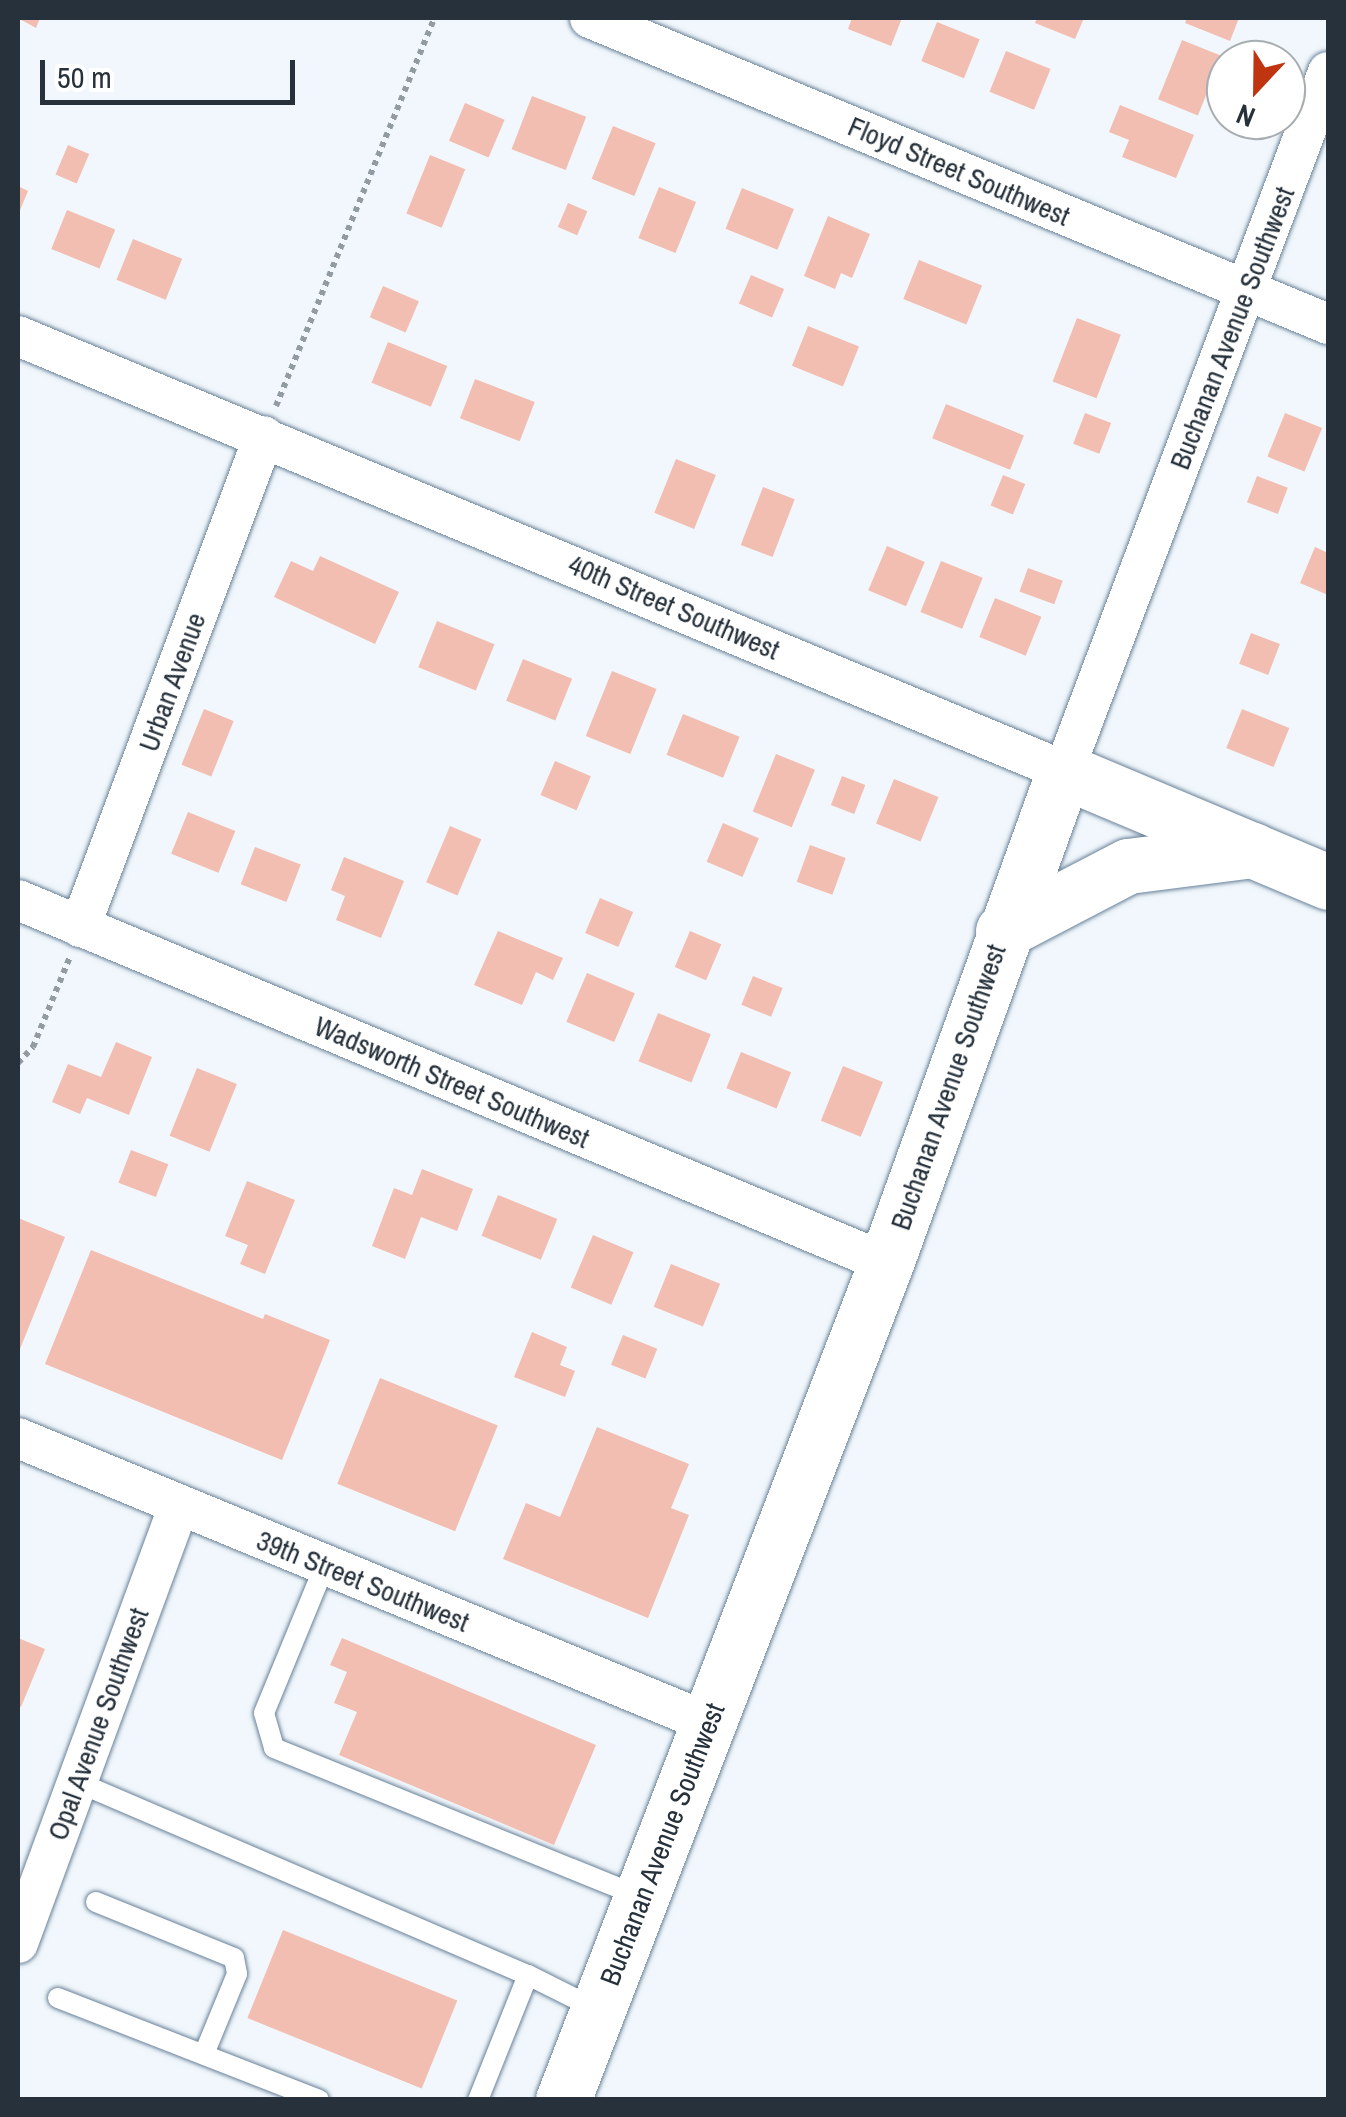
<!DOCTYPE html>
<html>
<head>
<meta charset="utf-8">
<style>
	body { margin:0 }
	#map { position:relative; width:1346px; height:2117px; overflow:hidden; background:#f1f7fc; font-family:"Archivo Narrow",sans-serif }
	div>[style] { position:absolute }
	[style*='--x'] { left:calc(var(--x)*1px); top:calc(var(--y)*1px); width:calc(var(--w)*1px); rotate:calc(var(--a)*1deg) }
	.building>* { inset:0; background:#f2beb1; transform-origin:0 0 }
	.path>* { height:6px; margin-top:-3px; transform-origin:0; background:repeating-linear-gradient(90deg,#929aa2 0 5px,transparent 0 10px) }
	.roads { filter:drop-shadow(0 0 2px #688199) drop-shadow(0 0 2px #688199) }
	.lane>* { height:20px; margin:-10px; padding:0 10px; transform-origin:10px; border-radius:10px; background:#fff }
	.street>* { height:40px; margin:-20px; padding:0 20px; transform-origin:20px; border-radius:20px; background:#fff }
	.secondary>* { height:55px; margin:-27.5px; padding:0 27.5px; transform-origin:27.5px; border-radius:27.5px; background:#fff }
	span { translate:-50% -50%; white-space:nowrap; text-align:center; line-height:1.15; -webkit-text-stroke:8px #fff; paint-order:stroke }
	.street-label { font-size:28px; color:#26313b }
	.frame { position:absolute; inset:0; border:20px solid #26313b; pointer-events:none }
	.north { position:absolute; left:1206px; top:40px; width:100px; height:100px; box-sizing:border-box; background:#fff; border:2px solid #a8adb1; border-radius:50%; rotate:202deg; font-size:28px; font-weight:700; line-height:40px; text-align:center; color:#26313b }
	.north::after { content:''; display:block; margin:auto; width:35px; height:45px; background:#bf3510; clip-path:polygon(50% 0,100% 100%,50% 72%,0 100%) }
	.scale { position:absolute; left:40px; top:60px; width:255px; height:45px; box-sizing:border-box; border:5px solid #26313b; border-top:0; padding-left:12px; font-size:30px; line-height:35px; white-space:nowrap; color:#26313b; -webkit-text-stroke:8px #fff; paint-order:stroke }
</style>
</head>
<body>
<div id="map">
	<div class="building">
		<i style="clip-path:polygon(18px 18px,40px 18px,36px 28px)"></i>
		<i style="clip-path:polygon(852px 18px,902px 18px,891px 46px,848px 29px)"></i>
		<i style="clip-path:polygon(1037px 18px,1084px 18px,1075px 39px,1035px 23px)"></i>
		<i style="clip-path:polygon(1187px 18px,1239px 18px,1230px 41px,1185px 23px)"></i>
		<i style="left:937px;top:22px;width:46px;height:42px;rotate:22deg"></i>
		<i style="left:1182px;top:40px;width:43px;height:64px;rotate:22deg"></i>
		<i style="left:1006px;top:51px;width:48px;height:44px;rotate:22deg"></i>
		<i style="left:532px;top:96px;width:58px;height:57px;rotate:21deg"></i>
		<i style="left:465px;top:103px;width:43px;height:41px;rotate:23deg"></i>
		<i style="clip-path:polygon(1120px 105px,1194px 135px,1176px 178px,1122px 157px,1129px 140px,1109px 132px)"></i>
		<i style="left:613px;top:126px;width:46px;height:57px;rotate:22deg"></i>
		<i style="left:68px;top:145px;width:23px;height:32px;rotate:23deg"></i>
		<i style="left:430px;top:155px;width:38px;height:63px;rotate:22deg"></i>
		<i style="clip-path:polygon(18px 186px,28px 191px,18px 215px)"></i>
		<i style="left:659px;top:187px;width:40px;height:55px;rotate:22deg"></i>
		<i style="left:742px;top:188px;width:56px;height:44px;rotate:22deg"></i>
		<i style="left:568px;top:203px;width:21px;height:26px;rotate:23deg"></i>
		<i style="left:67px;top:210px;width:52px;height:42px;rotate:22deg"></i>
		<i style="clip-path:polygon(828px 216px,870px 234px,852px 278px,841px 273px,835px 289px,804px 276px)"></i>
		<i style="left:133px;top:239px;width:53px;height:44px;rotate:22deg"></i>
		<i style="left:919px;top:260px;width:68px;height:42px;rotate:22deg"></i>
		<i style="left:751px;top:275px;width:36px;height:31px;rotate:23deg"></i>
		<i style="left:383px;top:286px;width:39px;height:34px;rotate:23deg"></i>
		<i style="left:1077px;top:318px;width:47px;height:68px;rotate:21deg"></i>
		<i style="left:808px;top:326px;width:55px;height:43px;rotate:22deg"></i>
		<i style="left:388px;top:342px;width:64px;height:44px;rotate:22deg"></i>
		<i style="left:475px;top:379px;width:64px;height:42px;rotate:21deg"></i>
		<i style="left:946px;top:404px;width:84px;height:37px;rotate:22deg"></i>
		<i style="left:1085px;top:413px;width:28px;height:33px;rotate:21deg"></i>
		<i style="left:1285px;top:413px;width:40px;height:47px;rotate:22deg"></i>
		<i style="left:676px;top:459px;width:43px;height:58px;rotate:22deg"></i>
		<i style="left:1003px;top:475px;width:24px;height:33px;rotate:22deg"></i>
		<i style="left:1257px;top:476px;width:33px;height:28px;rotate:21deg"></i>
		<i style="left:763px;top:487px;width:34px;height:62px;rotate:21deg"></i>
		<i style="left:887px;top:546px;width:41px;height:48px;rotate:23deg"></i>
		<i style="clip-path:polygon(1315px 547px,1328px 553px,1328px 595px,1300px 583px)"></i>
		<i style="clip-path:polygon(320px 556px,399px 592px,375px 644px,274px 597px,291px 561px,313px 571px)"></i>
		<i style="left:941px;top:561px;width:45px;height:55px;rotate:22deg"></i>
		<i style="left:1028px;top:568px;width:37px;height:25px;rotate:20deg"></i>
		<i style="left:995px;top:598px;width:50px;height:42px;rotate:22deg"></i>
		<i style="left:437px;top:621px;width:62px;height:50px;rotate:22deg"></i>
		<i style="left:1251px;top:633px;width:31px;height:33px;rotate:21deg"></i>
		<i style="left:523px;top:659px;width:53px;height:45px;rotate:22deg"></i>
		<i style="left:612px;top:671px;width:48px;height:70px;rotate:22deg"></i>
		<i style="left:204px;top:709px;width:32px;height:60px;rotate:22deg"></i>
		<i style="left:1242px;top:709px;width:51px;height:42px;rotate:22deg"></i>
		<i style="left:683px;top:714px;width:61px;height:44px;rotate:22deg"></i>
		<i style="left:776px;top:754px;width:42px;height:62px;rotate:22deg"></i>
		<i style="left:555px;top:761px;width:39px;height:37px;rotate:23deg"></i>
		<i style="left:842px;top:776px;width:25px;height:31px;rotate:21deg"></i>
		<i style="left:894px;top:779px;width:48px;height:48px;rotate:22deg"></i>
		<i style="left:188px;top:812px;width:51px;height:45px;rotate:22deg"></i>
		<i style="left:723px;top:823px;width:39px;height:42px;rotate:23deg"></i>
		<i style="left:450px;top:826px;width:34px;height:61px;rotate:23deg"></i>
		<i style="left:810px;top:845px;width:38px;height:39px;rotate:20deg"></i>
		<i style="left:255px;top:847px;width:49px;height:40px;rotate:21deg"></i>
		<i style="clip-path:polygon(344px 857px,404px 881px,381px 938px,336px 920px,345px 896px,331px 890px)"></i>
		<i style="left:600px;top:898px;width:36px;height:38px;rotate:23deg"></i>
		<i style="clip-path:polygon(498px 931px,563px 958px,553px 980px,536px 972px,522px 1005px,474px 985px)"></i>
		<i style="left:690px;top:931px;width:34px;height:39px;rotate:23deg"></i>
		<i style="left:587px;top:973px;width:52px;height:53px;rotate:23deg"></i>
		<i style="left:753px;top:976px;width:32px;height:31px;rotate:22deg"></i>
		<i style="left:658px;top:1013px;width:57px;height:52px;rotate:22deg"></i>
		<i style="clip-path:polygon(116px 1042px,152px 1057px,129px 1115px,87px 1098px,80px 1114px,52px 1102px,68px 1064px,101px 1077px)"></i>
		<i style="left:741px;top:1052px;width:54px;height:39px;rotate:22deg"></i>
		<i style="left:843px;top:1066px;width:43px;height:59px;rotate:22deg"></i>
		<i style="left:197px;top:1068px;width:43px;height:73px;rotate:22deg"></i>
		<i style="left:131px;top:1150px;width:40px;height:35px;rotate:21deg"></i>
		<i style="clip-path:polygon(422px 1169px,473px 1189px,457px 1231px,421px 1217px,405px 1259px,372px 1246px,394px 1188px,412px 1195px)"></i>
		<i style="clip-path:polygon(247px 1181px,295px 1200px,265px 1274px,240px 1264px,248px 1245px,225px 1236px)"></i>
		<i style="left:498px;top:1195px;width:64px;height:44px;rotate:22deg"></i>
		<i style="clip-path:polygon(18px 1218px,65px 1237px,18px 1354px)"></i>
		<i style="left:593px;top:1235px;width:44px;height:57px;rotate:23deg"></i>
		<i style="clip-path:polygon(91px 1250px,263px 1319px,265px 1314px,330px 1340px,282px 1460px,45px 1364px)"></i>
		<i style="left:671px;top:1264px;width:53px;height:46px;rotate:22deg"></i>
		<i style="clip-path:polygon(532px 1332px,567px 1347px,560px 1365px,575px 1371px,565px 1397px,514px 1377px)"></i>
		<i style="left:623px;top:1335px;width:37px;height:32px;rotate:22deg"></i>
		<i style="left:380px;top:1378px;width:127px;height:114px;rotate:22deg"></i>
		<i style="clip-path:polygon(597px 1427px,689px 1464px,671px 1508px,689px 1515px,648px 1618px,503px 1559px,526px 1503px,560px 1517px)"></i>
		<i style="clip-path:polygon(18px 1638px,45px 1649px,21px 1707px,18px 1705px)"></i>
		<i style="clip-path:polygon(342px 1638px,596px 1745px,554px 1845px,339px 1755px,357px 1712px,334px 1703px,347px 1672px,330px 1665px)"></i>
		<i style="left:283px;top:1930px;width:188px;height:95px;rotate:22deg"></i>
	</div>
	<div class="path">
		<i style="--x:276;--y:406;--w:419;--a:-67.8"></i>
		<i style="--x:18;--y:1063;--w:22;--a:-47"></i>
		<i style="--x:33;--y:1047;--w:97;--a:-67.7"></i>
	</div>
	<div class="roads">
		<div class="lane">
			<i style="--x:325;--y:1565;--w:160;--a:112.4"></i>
			<i style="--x:264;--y:1713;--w:36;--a:74"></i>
			<i style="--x:274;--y:1748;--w:393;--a:22.1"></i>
			<i style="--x:77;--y:1782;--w:491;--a:23.2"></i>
			<i style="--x:528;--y:1975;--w:135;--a:111.8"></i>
			<i style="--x:96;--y:1902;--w:149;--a:22.1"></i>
			<i style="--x:234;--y:1958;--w:16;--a:79"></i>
			<i style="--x:237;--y:1974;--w:87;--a:112.4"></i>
			<i style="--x:528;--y:1975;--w:78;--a:26.6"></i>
			<i style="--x:58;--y:1998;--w:280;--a:21.3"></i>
		</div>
		<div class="street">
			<i style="--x:590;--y:18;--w:799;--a:22.52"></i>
			<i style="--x:18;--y:336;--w:1133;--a:22.58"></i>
			<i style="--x:1064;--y:771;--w:747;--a:-69.31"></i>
			<i style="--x:18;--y:900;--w:941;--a:22.69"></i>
			<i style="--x:80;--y:927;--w:524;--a:-69.46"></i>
			<i style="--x:18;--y:1438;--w:747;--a:22.41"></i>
			<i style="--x:18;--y:1943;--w:466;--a:-69.8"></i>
		</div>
		<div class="secondary">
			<i style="--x:1003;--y:931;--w:141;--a:-27.5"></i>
			<i style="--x:1128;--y:866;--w:126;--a:-7.3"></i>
			<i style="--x:563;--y:2100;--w:897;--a:-68.9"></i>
			<i style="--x:886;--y:1263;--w:523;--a:-70.11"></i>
			<i style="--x:1064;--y:771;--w:286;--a:22.8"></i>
		</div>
	</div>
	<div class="street-label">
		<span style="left:959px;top:171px;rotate:23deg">Floyd Street Southwest</span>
		<span style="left:1232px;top:328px;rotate:-69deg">Buchanan Avenue Southwest</span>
		<span style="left:674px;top:607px;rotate:23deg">40th Street Southwest</span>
		<span style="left:172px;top:682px;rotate:-70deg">Urban Avenue</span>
		<span style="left:452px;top:1082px;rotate:23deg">Wadsworth Street Southwest</span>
		<span style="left:948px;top:1087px;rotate:-71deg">Buchanan Avenue Southwest</span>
		<span style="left:363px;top:1581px;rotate:22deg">39th Street Southwest</span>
		<span style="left:98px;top:1724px;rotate:-70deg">Opal Avenue Southwest</span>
		<span style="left:662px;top:1844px;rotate:-69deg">Buchanan Avenue Southwest</span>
	</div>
	<div class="frame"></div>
	<div class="north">N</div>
	<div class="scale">50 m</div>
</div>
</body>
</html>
